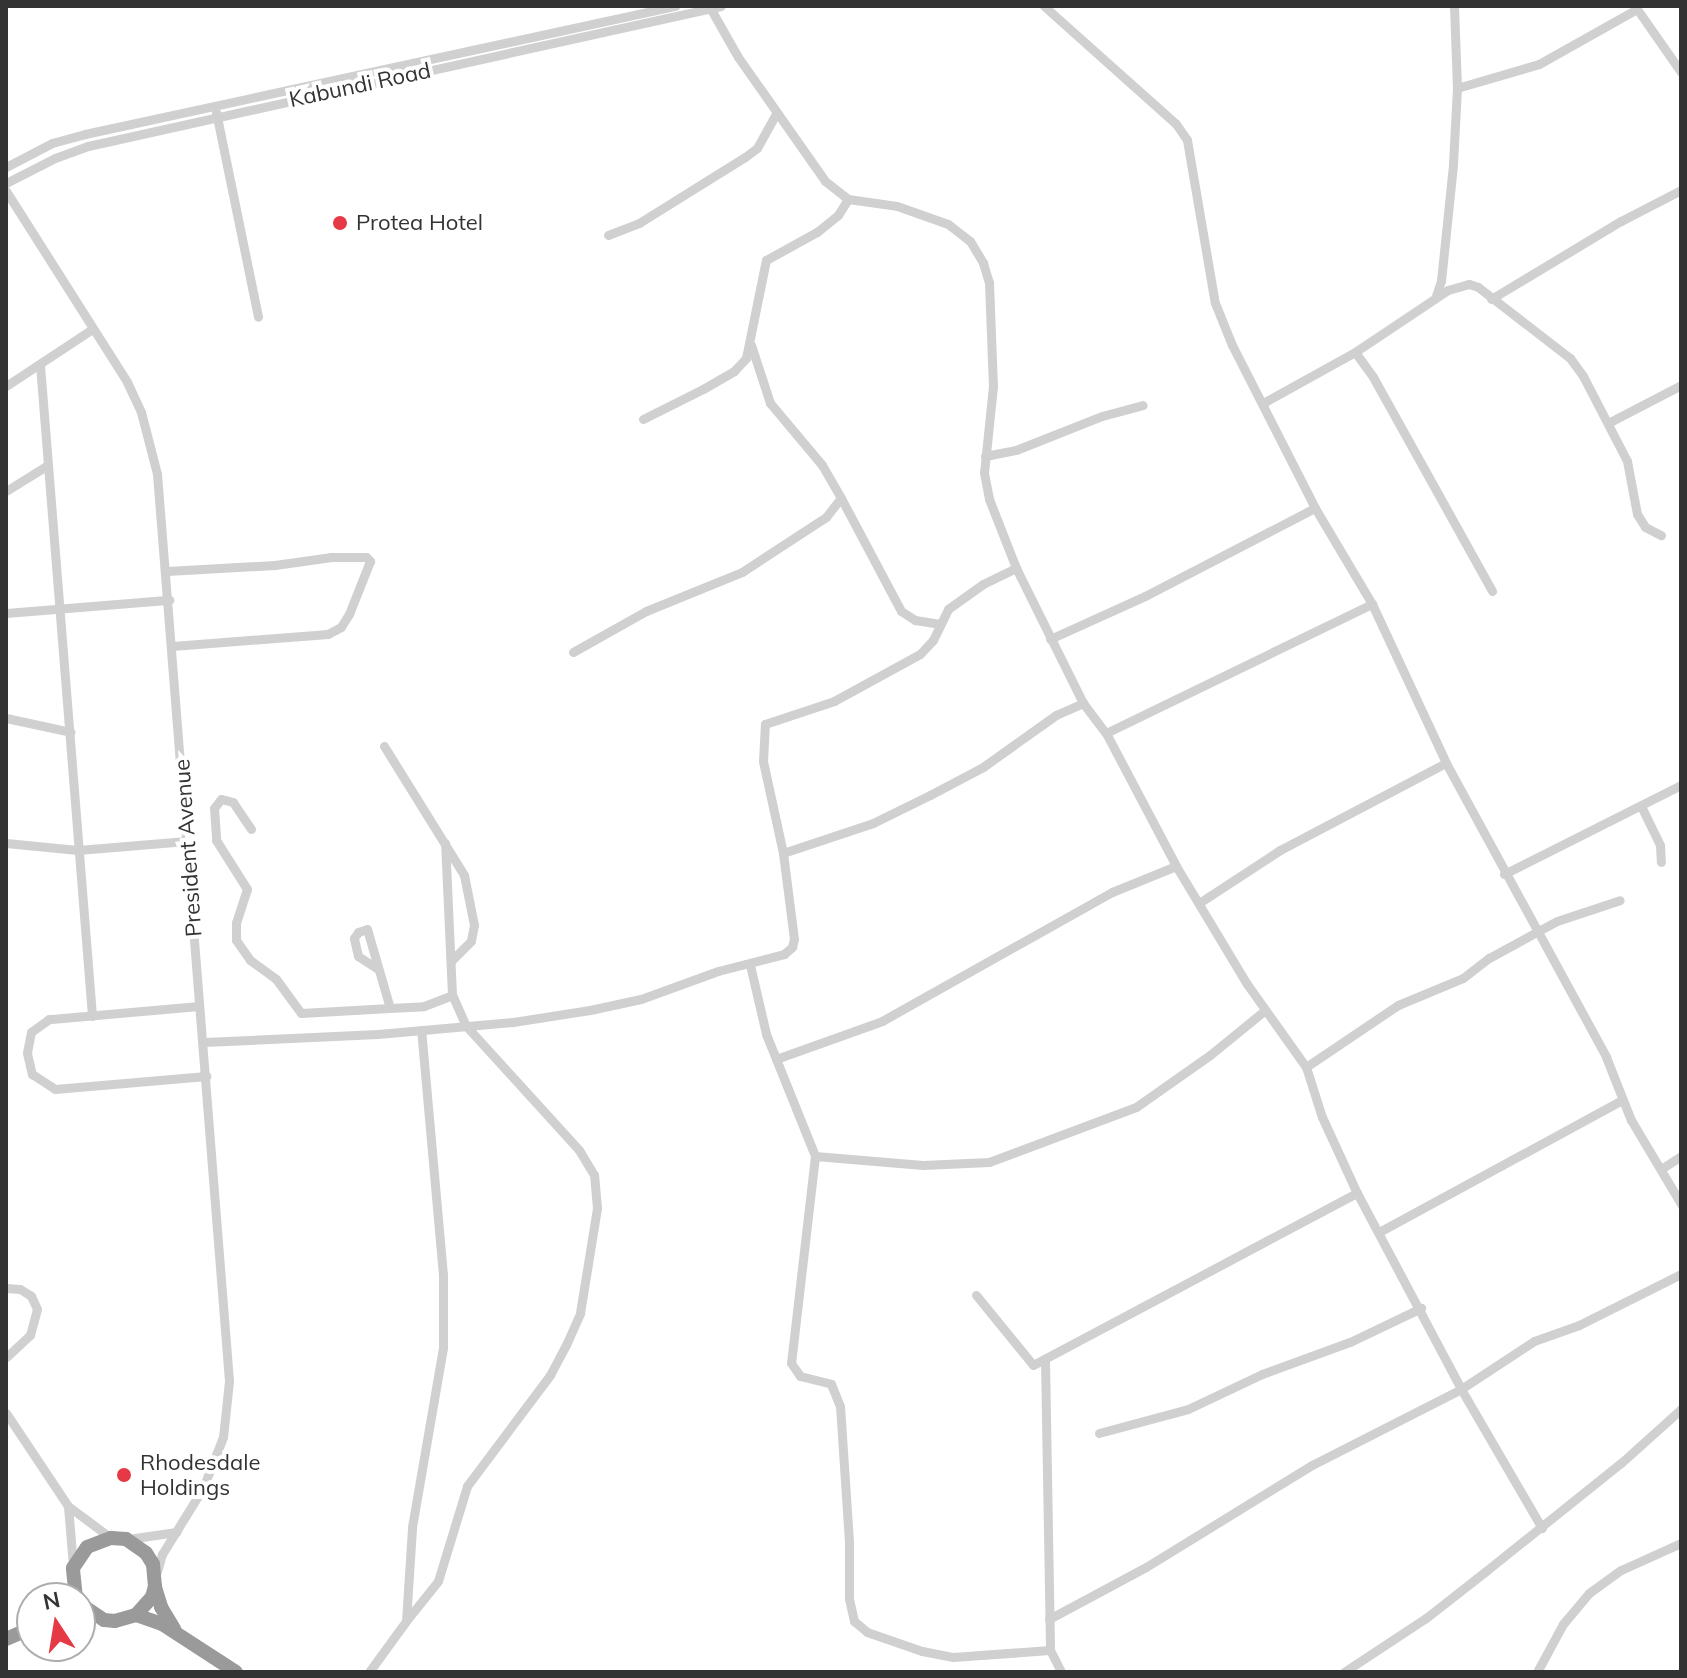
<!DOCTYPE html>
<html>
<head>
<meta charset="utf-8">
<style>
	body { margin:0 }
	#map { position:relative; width:1687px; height:1678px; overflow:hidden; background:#fff; font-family:Mulish,sans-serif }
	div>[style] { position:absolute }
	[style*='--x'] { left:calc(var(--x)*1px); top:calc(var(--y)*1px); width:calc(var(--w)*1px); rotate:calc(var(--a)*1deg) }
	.minor>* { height:9px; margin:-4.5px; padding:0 4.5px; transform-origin:4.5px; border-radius:4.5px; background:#d0d0d0 }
	.highway>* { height:14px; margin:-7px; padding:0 7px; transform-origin:7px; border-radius:7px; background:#9a9a9a }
	.dots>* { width:22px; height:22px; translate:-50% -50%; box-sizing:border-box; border:4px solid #fff; border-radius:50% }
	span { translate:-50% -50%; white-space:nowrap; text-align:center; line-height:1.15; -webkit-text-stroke:8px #fff; paint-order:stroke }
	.street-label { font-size:22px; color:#333 }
	.poi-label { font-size:22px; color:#333 }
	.left { translate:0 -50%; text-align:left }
	.frame { position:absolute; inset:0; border:8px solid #333; pointer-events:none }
	.north { position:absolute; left:16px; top:1582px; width:80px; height:80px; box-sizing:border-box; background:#fff; border:2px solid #adadad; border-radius:50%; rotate:348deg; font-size:22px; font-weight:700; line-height:32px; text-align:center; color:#333 }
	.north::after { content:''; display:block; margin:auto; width:28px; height:36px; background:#e63946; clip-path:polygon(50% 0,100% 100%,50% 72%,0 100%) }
</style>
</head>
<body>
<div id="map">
	<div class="minor">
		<i style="--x:709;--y:6;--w:59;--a:60.4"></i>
		<i style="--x:738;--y:57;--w:151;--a:54.9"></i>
		<i style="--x:825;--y:181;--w:29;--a:38"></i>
		<i style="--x:848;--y:199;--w:49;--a:8.1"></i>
		<i style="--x:897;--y:206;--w:54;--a:19.4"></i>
		<i style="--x:948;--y:224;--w:28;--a:38"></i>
		<i style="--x:970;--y:241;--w:26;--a:59"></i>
		<i style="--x:983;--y:263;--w:21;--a:73"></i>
		<i style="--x:989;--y:283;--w:103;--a:87.8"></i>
		<i style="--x:993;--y:386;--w:87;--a:95.9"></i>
		<i style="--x:984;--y:473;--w:26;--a:79"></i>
		<i style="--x:989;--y:499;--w:74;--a:68.6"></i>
		<i style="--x:1016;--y:568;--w:151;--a:63.6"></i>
		<i style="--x:1083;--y:703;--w:38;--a:53"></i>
		<i style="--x:1106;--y:733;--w:150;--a:62.2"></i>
		<i style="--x:1176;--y:866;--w:138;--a:59"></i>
		<i style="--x:1247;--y:984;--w:102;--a:54.6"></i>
		<i style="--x:1306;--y:1067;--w:52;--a:72.3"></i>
		<i style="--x:1322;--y:1117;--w:84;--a:65.3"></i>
		<i style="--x:1357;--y:1193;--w:222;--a:62"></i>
		<i style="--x:1461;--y:1389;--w:161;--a:59.8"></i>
		<i style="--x:1044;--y:6;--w:177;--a:41.8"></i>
		<i style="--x:1176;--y:124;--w:19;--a:55"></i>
		<i style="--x:1187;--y:140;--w:165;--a:80.3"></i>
		<i style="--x:1215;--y:303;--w:45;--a:68"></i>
		<i style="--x:1232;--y:345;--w:183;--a:63"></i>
		<i style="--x:1315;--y:508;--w:112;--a:59.3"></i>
		<i style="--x:1372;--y:604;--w:175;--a:65"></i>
		<i style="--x:1446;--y:763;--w:335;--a:61.4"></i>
		<i style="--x:1606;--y:1057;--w:68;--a:68.4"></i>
		<i style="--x:1631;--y:1120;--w:98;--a:59.2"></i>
		<i style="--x:1457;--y:88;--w:85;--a:-16.3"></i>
		<i style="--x:1539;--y:64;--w:112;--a:-29.3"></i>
		<i style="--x:1637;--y:9;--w:77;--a:55.1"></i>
		<i style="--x:216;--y:112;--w:209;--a:78.4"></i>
		<i style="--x:6;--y:167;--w:52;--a:-27.6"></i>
		<i style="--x:52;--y:143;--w:34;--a:-15"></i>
		<i style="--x:85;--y:134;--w:604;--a:-12.24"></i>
		<i style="--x:6;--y:183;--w:55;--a:-27"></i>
		<i style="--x:55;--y:158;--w:35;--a:-20"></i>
		<i style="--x:88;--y:146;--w:648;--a:-12.47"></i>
		<i style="--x:6;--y:191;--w:226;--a:57.6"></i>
		<i style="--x:127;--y:382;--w:33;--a:65"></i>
		<i style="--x:141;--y:412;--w:64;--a:75.5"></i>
		<i style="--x:157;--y:474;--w:910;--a:85.46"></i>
		<i style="--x:229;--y:1381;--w:56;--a:96.1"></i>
		<i style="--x:223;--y:1437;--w:55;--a:111.4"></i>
		<i style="--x:203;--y:1488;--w:78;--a:121.8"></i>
		<i style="--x:162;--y:1554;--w:19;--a:106"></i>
		<i style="--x:608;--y:235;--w:33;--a:-21"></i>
		<i style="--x:639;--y:223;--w:125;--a:-31.9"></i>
		<i style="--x:745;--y:157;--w:15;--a:-37"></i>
		<i style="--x:757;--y:148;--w:39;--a:-61"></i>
		<i style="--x:1436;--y:296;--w:16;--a:-72"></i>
		<i style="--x:1441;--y:281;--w:118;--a:-84.1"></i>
		<i style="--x:1453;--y:164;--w:76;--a:-87"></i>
		<i style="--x:1457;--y:88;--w:82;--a:-92.1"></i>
		<i style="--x:1491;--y:299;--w:152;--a:-31"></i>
		<i style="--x:1621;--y:221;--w:68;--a:-27.3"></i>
		<i style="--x:1355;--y:352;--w:112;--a:-33.7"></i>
		<i style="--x:1448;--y:290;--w:22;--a:-16"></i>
		<i style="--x:1469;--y:284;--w:9;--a:18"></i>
		<i style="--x:1478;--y:287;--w:116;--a:37.7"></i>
		<i style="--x:1570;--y:358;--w:22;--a:54"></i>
		<i style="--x:1583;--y:376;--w:96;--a:62.6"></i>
		<i style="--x:1627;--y:461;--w:54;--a:79.3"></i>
		<i style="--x:1637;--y:514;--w:15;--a:58"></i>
		<i style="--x:1645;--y:527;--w:18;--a:27"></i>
		<i style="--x:40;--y:365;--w:653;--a:85.43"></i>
		<i style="--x:6;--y:386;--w:103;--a:-33.5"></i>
		<i style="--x:1263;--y:403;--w:105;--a:-29"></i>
		<i style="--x:1355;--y:352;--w:31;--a:54"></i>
		<i style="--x:1373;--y:377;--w:245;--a:60.9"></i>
		<i style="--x:643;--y:419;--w:67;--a:-26.6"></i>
		<i style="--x:703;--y:389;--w:36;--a:-30"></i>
		<i style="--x:734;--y:371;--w:18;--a:-47"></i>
		<i style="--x:746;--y:358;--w:100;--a:-78.5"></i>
		<i style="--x:766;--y:260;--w:58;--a:-28.8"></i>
		<i style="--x:817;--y:232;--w:27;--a:-39"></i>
		<i style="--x:838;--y:215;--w:19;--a:-58"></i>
		<i style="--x:1608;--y:423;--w:82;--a:-27.5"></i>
		<i style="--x:985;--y:456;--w:32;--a:-11"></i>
		<i style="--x:1016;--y:450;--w:92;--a:-21.6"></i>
		<i style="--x:1102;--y:416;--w:42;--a:-15"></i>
		<i style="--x:6;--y:491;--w:49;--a:-31.8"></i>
		<i style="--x:841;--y:498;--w:128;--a:62"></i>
		<i style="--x:901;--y:611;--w:17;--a:33"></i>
		<i style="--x:915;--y:620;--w:24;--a:9"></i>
		<i style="--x:167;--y:571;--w:108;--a:-3.2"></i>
		<i style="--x:275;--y:565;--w:57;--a:-8.1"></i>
		<i style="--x:331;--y:557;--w:35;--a:0"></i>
		<i style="--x:366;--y:557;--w:6;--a:45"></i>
		<i style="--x:370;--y:561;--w:57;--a:111.6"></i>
		<i style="--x:349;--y:614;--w:15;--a:122"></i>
		<i style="--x:341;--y:627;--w:15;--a:152"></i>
		<i style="--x:328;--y:634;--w:156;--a:175.6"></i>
		<i style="--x:6;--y:613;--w:164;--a:-4.6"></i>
		<i style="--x:1050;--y:639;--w:104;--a:-24.4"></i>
		<i style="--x:1145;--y:596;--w:191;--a:-27.4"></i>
		<i style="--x:573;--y:652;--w:84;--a:-29.3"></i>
		<i style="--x:646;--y:611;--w:104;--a:-22.1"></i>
		<i style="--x:742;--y:572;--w:100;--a:-33.2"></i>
		<i style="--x:826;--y:517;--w:24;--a:-52"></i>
		<i style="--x:841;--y:498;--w:38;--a:-120"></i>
		<i style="--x:822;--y:465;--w:81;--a:-130"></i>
		<i style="--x:770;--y:403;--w:61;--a:-108.1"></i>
		<i style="--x:6;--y:718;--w:66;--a:12.2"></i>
		<i style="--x:1106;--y:733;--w:296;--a:-25.9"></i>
		<i style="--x:384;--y:746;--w:152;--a:58.2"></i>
		<i style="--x:464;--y:875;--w:51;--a:78.7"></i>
		<i style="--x:474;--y:925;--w:16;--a:101"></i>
		<i style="--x:471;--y:941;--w:28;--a:135"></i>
		<i style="--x:1641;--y:806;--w:43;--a:64"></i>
		<i style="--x:1660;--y:845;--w:17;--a:87"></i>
		<i style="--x:251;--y:829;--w:32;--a:-124"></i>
		<i style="--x:233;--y:802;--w:12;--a:-166"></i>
		<i style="--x:221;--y:799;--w:11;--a:128"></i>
		<i style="--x:214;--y:808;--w:32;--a:86"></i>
		<i style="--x:216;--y:840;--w:58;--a:57.7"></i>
		<i style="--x:247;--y:889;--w:36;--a:108"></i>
		<i style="--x:236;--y:923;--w:17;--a:90"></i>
		<i style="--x:236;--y:940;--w:24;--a:55"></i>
		<i style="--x:250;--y:960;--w:32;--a:36"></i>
		<i style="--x:276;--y:979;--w:42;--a:53.7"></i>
		<i style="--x:301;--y:1013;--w:89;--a:-3.2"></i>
		<i style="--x:6;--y:843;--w:72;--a:5.6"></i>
		<i style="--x:78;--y:850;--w:109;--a:-4.7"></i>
		<i style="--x:783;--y:853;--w:94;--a:-102.3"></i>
		<i style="--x:763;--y:761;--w:37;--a:-87"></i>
		<i style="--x:765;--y:724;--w:73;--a:-18.4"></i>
		<i style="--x:834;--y:701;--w:98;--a:-28.7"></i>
		<i style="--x:920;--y:654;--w:19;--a:-47"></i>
		<i style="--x:933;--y:640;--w:34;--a:-64"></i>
		<i style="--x:948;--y:609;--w:43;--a:-35.5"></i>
		<i style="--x:983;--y:584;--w:37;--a:-26"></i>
		<i style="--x:1504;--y:874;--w:198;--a:-26.7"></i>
		<i style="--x:1199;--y:903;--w:97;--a:-33.2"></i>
		<i style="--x:1280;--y:850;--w:187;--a:-27.7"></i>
		<i style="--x:750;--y:965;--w:71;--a:76.9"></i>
		<i style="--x:766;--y:1034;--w:131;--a:68.1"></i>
		<i style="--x:815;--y:1156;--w:208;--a:96.6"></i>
		<i style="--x:791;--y:1363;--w:16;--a:55"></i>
		<i style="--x:800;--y:1376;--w:32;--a:14"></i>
		<i style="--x:831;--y:1384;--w:24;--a:68"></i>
		<i style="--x:840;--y:1406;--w:137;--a:86.2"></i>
		<i style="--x:849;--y:1543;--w:56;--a:90"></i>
		<i style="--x:849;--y:1599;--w:23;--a:77"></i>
		<i style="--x:854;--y:1621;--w:17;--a:40"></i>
		<i style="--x:867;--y:1632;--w:58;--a:19.1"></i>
		<i style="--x:922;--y:1651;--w:32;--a:11"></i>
		<i style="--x:953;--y:1657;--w:97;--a:-4.1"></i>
		<i style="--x:378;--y:969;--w:24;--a:-147"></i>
		<i style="--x:358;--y:956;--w:18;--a:-103"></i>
		<i style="--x:354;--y:938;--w:7;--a:-56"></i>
		<i style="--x:358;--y:932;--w:9;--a:-18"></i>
		<i style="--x:367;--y:929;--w:82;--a:73.8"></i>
		<i style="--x:390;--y:1008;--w:34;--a:-3"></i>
		<i style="--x:424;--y:1006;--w:30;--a:-21"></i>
		<i style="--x:199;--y:1006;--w:151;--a:175"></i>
		<i style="--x:49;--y:1019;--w:22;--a:144"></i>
		<i style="--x:31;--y:1032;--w:21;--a:101"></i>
		<i style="--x:27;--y:1053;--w:22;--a:77"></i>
		<i style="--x:32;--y:1074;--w:27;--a:33"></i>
		<i style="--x:55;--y:1089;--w:152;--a:-4.9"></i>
		<i style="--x:204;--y:1042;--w:174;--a:-2.6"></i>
		<i style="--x:378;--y:1034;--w:136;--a:-5.1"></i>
		<i style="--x:513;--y:1022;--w:78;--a:-8.9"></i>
		<i style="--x:590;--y:1010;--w:52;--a:-12.2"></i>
		<i style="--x:641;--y:999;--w:82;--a:-20"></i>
		<i style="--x:718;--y:971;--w:68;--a:-14.4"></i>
		<i style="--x:784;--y:954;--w:11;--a:-41"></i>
		<i style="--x:792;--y:947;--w:8;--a:-76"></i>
		<i style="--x:794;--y:939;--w:87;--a:-97.3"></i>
		<i style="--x:783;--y:853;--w:95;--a:-18.4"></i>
		<i style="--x:873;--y:823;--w:64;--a:-26.2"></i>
		<i style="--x:930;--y:795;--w:60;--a:-27.8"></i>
		<i style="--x:983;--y:767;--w:90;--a:-35.5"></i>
		<i style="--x:1056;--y:715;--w:30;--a:-24"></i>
		<i style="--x:776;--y:1059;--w:113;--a:-19.7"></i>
		<i style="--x:882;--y:1021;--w:264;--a:-29.3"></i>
		<i style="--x:1112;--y:892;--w:69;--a:-22.1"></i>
		<i style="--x:1306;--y:1067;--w:111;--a:-34"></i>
		<i style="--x:1398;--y:1005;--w:70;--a:-22.6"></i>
		<i style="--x:1463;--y:978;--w:33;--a:-38"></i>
		<i style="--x:1489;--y:958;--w:77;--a:-28.6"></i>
		<i style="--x:1557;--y:921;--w:66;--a:-18.4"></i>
		<i style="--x:815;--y:1156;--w:108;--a:4.8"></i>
		<i style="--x:923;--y:1165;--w:66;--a:-2.6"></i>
		<i style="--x:989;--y:1162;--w:157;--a:-20.5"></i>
		<i style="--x:1136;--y:1107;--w:90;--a:-35.1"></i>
		<i style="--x:1210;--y:1055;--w:70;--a:-39.2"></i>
		<i style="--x:1661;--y:1169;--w:24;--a:-33"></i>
		<i style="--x:1379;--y:1232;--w:277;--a:-28.5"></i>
		<i style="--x:6;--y:1288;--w:14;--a:4"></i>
		<i style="--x:20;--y:1289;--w:13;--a:32"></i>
		<i style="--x:31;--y:1296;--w:14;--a:65"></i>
		<i style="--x:37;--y:1309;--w:27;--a:105"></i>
		<i style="--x:30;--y:1335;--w:33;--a:137"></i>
		<i style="--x:976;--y:1295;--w:90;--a:50.8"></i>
		<i style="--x:1033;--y:1365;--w:367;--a:-28"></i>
		<i style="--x:1045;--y:1360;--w:290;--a:89"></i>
		<i style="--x:1050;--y:1650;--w:25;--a:63"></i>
		<i style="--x:6;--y:1413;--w:112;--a:56.3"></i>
		<i style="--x:68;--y:1506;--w:54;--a:36.7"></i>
		<i style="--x:1099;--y:1433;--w:92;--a:-15.1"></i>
		<i style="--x:1188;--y:1409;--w:82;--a:-25.3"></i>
		<i style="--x:1262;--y:1374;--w:94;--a:-20"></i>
		<i style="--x:1350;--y:1342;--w:79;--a:-25.6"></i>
		<i style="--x:68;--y:1506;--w:59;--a:85.2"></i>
		<i style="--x:128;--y:1539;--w:49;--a:-8.3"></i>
		<i style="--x:1049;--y:1619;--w:110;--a:-28.2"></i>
		<i style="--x:1146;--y:1567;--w:195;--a:-31.6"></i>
		<i style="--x:1312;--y:1465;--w:167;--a:-27"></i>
		<i style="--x:1461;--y:1389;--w:87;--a:-33.3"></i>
		<i style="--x:1534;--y:1341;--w:48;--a:-19.6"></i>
		<i style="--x:1579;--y:1325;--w:114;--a:-26.6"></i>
		<i style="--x:406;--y:1621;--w:51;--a:-51.3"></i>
		<i style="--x:438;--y:1581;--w:99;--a:-73"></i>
		<i style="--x:467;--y:1486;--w:139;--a:-53.2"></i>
		<i style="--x:550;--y:1375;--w:34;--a:-62"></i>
		<i style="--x:566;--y:1345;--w:35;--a:-66"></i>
		<i style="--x:580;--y:1313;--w:106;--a:-80.8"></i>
		<i style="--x:597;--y:1208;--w:33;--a:-95"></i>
		<i style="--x:594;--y:1175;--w:29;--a:-121"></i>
		<i style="--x:579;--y:1150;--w:168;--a:-132.3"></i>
		<i style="--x:466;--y:1026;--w:34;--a:-114"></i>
		<i style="--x:452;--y:995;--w:152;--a:-92.6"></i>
		<i style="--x:369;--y:1672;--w:63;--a:-54"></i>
		<i style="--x:406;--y:1621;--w:94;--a:-86.3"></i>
		<i style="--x:412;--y:1527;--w:182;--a:-80.2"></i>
		<i style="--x:443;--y:1348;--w:73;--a:-90"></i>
		<i style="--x:443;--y:1275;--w:246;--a:-95.1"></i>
		<i style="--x:1344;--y:1672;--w:98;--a:-33.4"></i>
		<i style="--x:1426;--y:1618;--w:76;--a:-38.1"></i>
		<i style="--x:1486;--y:1571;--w:173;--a:-38.7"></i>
		<i style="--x:1621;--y:1463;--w:81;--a:-42"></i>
		<i style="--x:1537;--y:1672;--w:55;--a:-61.6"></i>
		<i style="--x:1563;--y:1624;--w:40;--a:-50"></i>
		<i style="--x:1589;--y:1593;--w:39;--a:-36"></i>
		<i style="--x:1621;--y:1570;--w:66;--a:-24.2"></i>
	</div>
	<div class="highway">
		<i style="--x:155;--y:1587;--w:21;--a:73"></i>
		<i style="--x:161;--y:1607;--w:26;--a:59"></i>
		<i style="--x:76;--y:1598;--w:30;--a:-96"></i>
		<i style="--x:73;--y:1568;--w:25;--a:-56"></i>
		<i style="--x:87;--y:1547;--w:26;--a:-21"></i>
		<i style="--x:111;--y:1538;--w:15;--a:4"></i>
		<i style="--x:126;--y:1539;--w:24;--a:35"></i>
		<i style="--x:146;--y:1553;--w:13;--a:58"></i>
		<i style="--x:153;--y:1564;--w:22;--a:85"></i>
		<i style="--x:155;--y:1586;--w:11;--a:105"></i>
		<i style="--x:152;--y:1597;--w:24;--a:132"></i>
		<i style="--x:136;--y:1615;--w:22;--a:164"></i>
		<i style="--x:115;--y:1621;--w:11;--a:-175"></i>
		<i style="--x:104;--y:1620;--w:29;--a:-146"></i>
		<i style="--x:136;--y:1615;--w:28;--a:19"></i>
		<i style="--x:162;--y:1624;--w:88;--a:33"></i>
		<i style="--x:6;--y:1639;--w:28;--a:-23"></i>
	</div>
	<div class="dots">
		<i style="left:340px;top:223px;background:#e63946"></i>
		<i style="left:124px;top:1475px;background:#e63946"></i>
	</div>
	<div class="street-label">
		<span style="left:360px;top:85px;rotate:-12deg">Kabundi Road</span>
		<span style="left:188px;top:848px;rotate:-94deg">President Avenue</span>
	</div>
	<div class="poi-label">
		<span class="left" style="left:356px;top:223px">Protea Hotel</span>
		<span class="left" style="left:140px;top:1475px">Rhodesdale<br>Holdings</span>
	</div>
	<div class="frame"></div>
	<div class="north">N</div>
</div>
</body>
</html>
